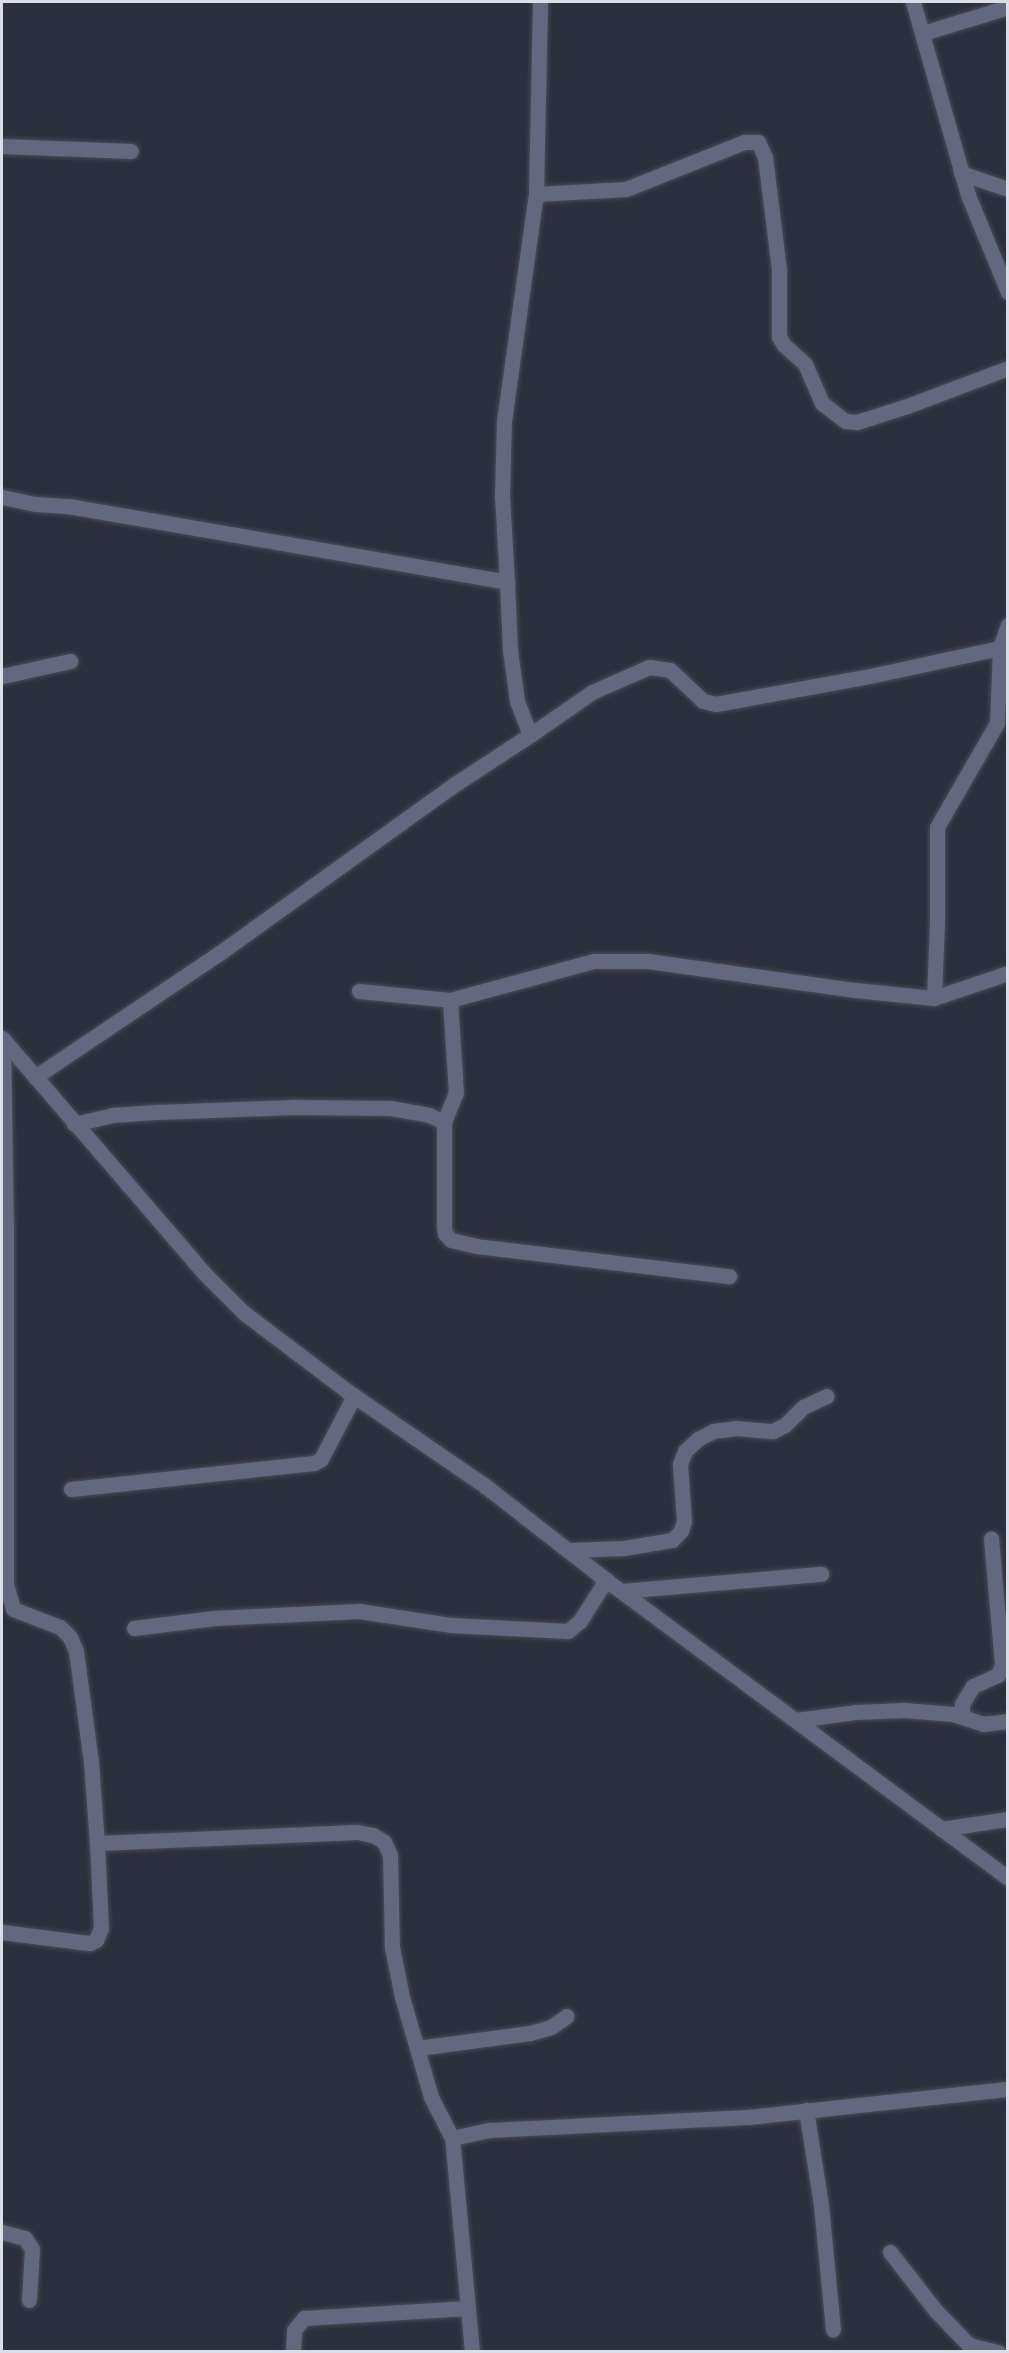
<!DOCTYPE html>
<html>
<head>
<meta charset="utf-8">
<style>
	body { margin:0 }
	#map { position:relative; width:1009px; height:2353px; overflow:hidden; background:#2c2f3d; font-family:"DM Sans",sans-serif }
	div>[style] { position:absolute }
	[style*='--x'] { left:calc(var(--x)*1px); top:calc(var(--y)*1px); width:calc(var(--w)*1px); rotate:calc(var(--a)*1deg) }
	.roads { filter:drop-shadow(0 0 2px #484b58) drop-shadow(0 0 2px #484b58) }
	.minor>* { height:15px; margin:-7.5px; padding:0 7.5px; transform-origin:7.5px; border-radius:7.5px; background:#626880 }
	span { translate:-50% -50%; white-space:nowrap; text-align:center; line-height:1.15; -webkit-text-stroke:6px #222533; paint-order:stroke }
	.frame { position:absolute; inset:0; border:3px solid #dbdee7; pointer-events:none }
</style>
</head>
<body>
<div id="map">
	<div class="roads">
		<div class="minor">
			<i style="--x:913;--y:2;--w:201;--a:74.1"></i>
			<i style="--x:968;--y:195;--w:105;--a:67.6"></i>
			<i style="--x:923;--y:33;--w:89;--a:-17"></i>
			<i style="--x:2;--y:146;--w:129;--a:2.2"></i>
			<i style="--x:961;--y:173;--w:50;--a:18.8"></i>
			<i style="--x:536;--y:194;--w:90;--a:-3.2"></i>
			<i style="--x:626;--y:189;--w:127;--a:-21.7"></i>
			<i style="--x:744;--y:142;--w:14;--a:0"></i>
			<i style="--x:758;--y:142;--w:17;--a:65"></i>
			<i style="--x:765;--y:157;--w:113;--a:82.9"></i>
			<i style="--x:779;--y:269;--w:68;--a:90"></i>
			<i style="--x:779;--y:337;--w:9;--a:58"></i>
			<i style="--x:784;--y:345;--w:28;--a:42"></i>
			<i style="--x:805;--y:364;--w:43;--a:66.4"></i>
			<i style="--x:822;--y:403;--w:29;--a:38"></i>
			<i style="--x:845;--y:421;--w:12;--a:5"></i>
			<i style="--x:857;--y:422;--w:52;--a:-17.7"></i>
			<i style="--x:907;--y:406;--w:108;--a:-20.6"></i>
			<i style="--x:2;--y:497;--w:35;--a:12"></i>
			<i style="--x:36;--y:504;--w:32;--a:4"></i>
			<i style="--x:68;--y:506;--w:446;--a:9.8"></i>
			<i style="--x:507;--y:582;--w:68;--a:87.5"></i>
			<i style="--x:510;--y:650;--w:51;--a:82.2"></i>
			<i style="--x:517;--y:701;--w:36;--a:69"></i>
			<i style="--x:530;--y:735;--w:75;--a:-34.7"></i>
			<i style="--x:592;--y:692;--w:62;--a:-23.7"></i>
			<i style="--x:649;--y:667;--w:21;--a:8"></i>
			<i style="--x:670;--y:670;--w:45;--a:43.2"></i>
			<i style="--x:703;--y:701;--w:13;--a:13"></i>
			<i style="--x:716;--y:704;--w:157;--a:-10.3"></i>
			<i style="--x:870;--y:676;--w:133;--a:-12.2"></i>
			<i style="--x:507;--y:582;--w:86;--a:-93.3"></i>
			<i style="--x:502;--y:496;--w:75;--a:-88.5"></i>
			<i style="--x:504;--y:421;--w:229;--a:-82"></i>
			<i style="--x:536;--y:194;--w:192;--a:-88.8"></i>
			<i style="--x:2;--y:676;--w:70;--a:-12.4"></i>
			<i style="--x:359;--y:991;--w:91;--a:5.6"></i>
			<i style="--x:934;--y:998;--w:78;--a:-18.7"></i>
			<i style="--x:2;--y:1038;--w:310;--a:49.3"></i>
			<i style="--x:204;--y:1273;--w:57;--a:45"></i>
			<i style="--x:244;--y:1313;--w:129;--a:37.1"></i>
			<i style="--x:347;--y:1391;--w:166;--a:34.5"></i>
			<i style="--x:484;--y:1485;--w:155;--a:37.9"></i>
			<i style="--x:606;--y:1580;--w:500;--a:36.55"></i>
			<i style="--x:3;--y:1040;--w:185;--a:89.1"></i>
			<i style="--x:6;--y:1225;--w:359;--a:90"></i>
			<i style="--x:6;--y:1584;--w:26;--a:74"></i>
			<i style="--x:13;--y:1609;--w:50;--a:21"></i>
			<i style="--x:60;--y:1627;--w:14;--a:45"></i>
			<i style="--x:70;--y:1637;--w:15;--a:67"></i>
			<i style="--x:76;--y:1651;--w:112;--a:82.3"></i>
			<i style="--x:91;--y:1762;--w:81;--a:85.8"></i>
			<i style="--x:35;--y:1077;--w:224;--a:-33.9"></i>
			<i style="--x:221;--y:952;--w:288;--a:-35.7"></i>
			<i style="--x:455;--y:784;--w:90;--a:-33.2"></i>
			<i style="--x:444;--y:1122;--w:104;--a:90"></i>
			<i style="--x:444;--y:1226;--w:8;--a:83"></i>
			<i style="--x:445;--y:1234;--w:8;--a:45"></i>
			<i style="--x:451;--y:1240;--w:26;--a:13"></i>
			<i style="--x:476;--y:1246;--w:255;--a:6.8"></i>
			<i style="--x:74;--y:1124;--w:39;--a:-13"></i>
			<i style="--x:112;--y:1115;--w:44;--a:-3.9"></i>
			<i style="--x:156;--y:1112;--w:138;--a:-2.1"></i>
			<i style="--x:294;--y:1107;--w:96;--a:0.6"></i>
			<i style="--x:390;--y:1108;--w:40;--a:10"></i>
			<i style="--x:429;--y:1115;--w:17;--a:25"></i>
			<i style="--x:444;--y:1122;--w:31;--a:-68"></i>
			<i style="--x:456;--y:1093;--w:93;--a:-93.7"></i>
			<i style="--x:450;--y:1000;--w:149;--a:-15.2"></i>
			<i style="--x:594;--y:961;--w:54;--a:0"></i>
			<i style="--x:648;--y:961;--w:209;--a:8"></i>
			<i style="--x:855;--y:990;--w:79;--a:5.8"></i>
			<i style="--x:934;--y:998;--w:76;--a:-87.7"></i>
			<i style="--x:937;--y:922;--w:95;--a:-90"></i>
			<i style="--x:937;--y:827;--w:120;--a:-60"></i>
			<i style="--x:997;--y:723;--w:75;--a:-87.7"></i>
			<i style="--x:1000;--y:648;--w:24;--a:-71"></i>
			<i style="--x:71;--y:1489;--w:244;--a:-6.1"></i>
			<i style="--x:314;--y:1463;--w:8;--a:-30"></i>
			<i style="--x:321;--y:1459;--w:71;--a:-62.4"></i>
			<i style="--x:569;--y:1550;--w:55;--a:-2.1"></i>
			<i style="--x:624;--y:1548;--w:49;--a:-9.5"></i>
			<i style="--x:672;--y:1540;--w:13;--a:-45"></i>
			<i style="--x:681;--y:1531;--w:10;--a:-73"></i>
			<i style="--x:684;--y:1521;--w:57;--a:-94"></i>
			<i style="--x:680;--y:1464;--w:14;--a:-69"></i>
			<i style="--x:685;--y:1451;--w:18;--a:-43"></i>
			<i style="--x:698;--y:1439;--w:17;--a:-28"></i>
			<i style="--x:713;--y:1431;--w:23;--a:-7"></i>
			<i style="--x:736;--y:1428;--w:37;--a:5"></i>
			<i style="--x:773;--y:1431;--w:13;--a:-27"></i>
			<i style="--x:785;--y:1425;--w:25;--a:-45"></i>
			<i style="--x:803;--y:1407;--w:26;--a:-25"></i>
			<i style="--x:621;--y:1591;--w:201;--a:-4.9"></i>
			<i style="--x:134;--y:1628;--w:81;--a:-7.1"></i>
			<i style="--x:214;--y:1618;--w:145;--a:-2.8"></i>
			<i style="--x:359;--y:1611;--w:92;--a:8.7"></i>
			<i style="--x:450;--y:1625;--w:118;--a:2.9"></i>
			<i style="--x:568;--y:1631;--w:16;--a:-40"></i>
			<i style="--x:580;--y:1621;--w:49;--a:-57.6"></i>
			<i style="--x:962;--y:1716;--w:12;--a:-90"></i>
			<i style="--x:962;--y:1704;--w:21;--a:-59"></i>
			<i style="--x:973;--y:1686;--w:27;--a:-24"></i>
			<i style="--x:998;--y:1675;--w:12;--a:-70"></i>
			<i style="--x:1002;--y:1664;--w:126;--a:-95"></i>
			<i style="--x:796;--y:1720;--w:61;--a:-7.6"></i>
			<i style="--x:856;--y:1712;--w:48;--a:-2.4"></i>
			<i style="--x:904;--y:1710;--w:49;--a:4.7"></i>
			<i style="--x:953;--y:1714;--w:32;--a:18"></i>
			<i style="--x:983;--y:1724;--w:25;--a:-7"></i>
			<i style="--x:941;--y:1829;--w:68;--a:-8.5"></i>
			<i style="--x:2;--y:1932;--w:79;--a:7.3"></i>
			<i style="--x:80;--y:1942;--w:10;--a:6"></i>
			<i style="--x:90;--y:1943;--w:7;--a:-27"></i>
			<i style="--x:96;--y:1940;--w:13;--a:-67"></i>
			<i style="--x:101;--y:1928;--w:85;--a:-92.7"></i>
			<i style="--x:97;--y:1843;--w:260;--a:-2.4"></i>
			<i style="--x:357;--y:1832;--w:16;--a:11"></i>
			<i style="--x:373;--y:1835;--w:13;--a:32"></i>
			<i style="--x:384;--y:1842;--w:14;--a:65"></i>
			<i style="--x:390;--y:1855;--w:92;--a:88.8"></i>
			<i style="--x:392;--y:1947;--w:51;--a:78.7"></i>
			<i style="--x:402;--y:1997;--w:104;--a:73.8"></i>
			<i style="--x:431;--y:2097;--w:46;--a:62.9"></i>
			<i style="--x:418;--y:2048;--w:113;--a:-7.6"></i>
			<i style="--x:530;--y:2033;--w:22;--a:-16"></i>
			<i style="--x:551;--y:2027;--w:19;--a:-35"></i>
			<i style="--x:806;--y:2110;--w:96;--a:81"></i>
			<i style="--x:821;--y:2205;--w:125;--a:84.5"></i>
			<i style="--x:2;--y:2232;--w:24;--a:15"></i>
			<i style="--x:25;--y:2238;--w:13;--a:58"></i>
			<i style="--x:32;--y:2249;--w:51;--a:93.4"></i>
			<i style="--x:890;--y:2252;--w:75;--a:52.1"></i>
			<i style="--x:936;--y:2311;--w:47;--a:45.9"></i>
			<i style="--x:969;--y:2345;--w:30;--a:14"></i>
			<i style="--x:293;--y:2352;--w:22;--a:-87"></i>
			<i style="--x:294;--y:2330;--w:16;--a:-50"></i>
			<i style="--x:304;--y:2318;--w:164;--a:-3.5"></i>
			<i style="--x:472;--y:2352;--w:215;--a:-95.3"></i>
			<i style="--x:452;--y:2138;--w:40;--a:-12"></i>
			<i style="--x:491;--y:2130;--w:258;--a:-2.9"></i>
			<i style="--x:749;--y:2117;--w:261;--a:-6.2"></i>
		</div>
	</div>
	<div class="frame"></div>
</div>
</body>
</html>
